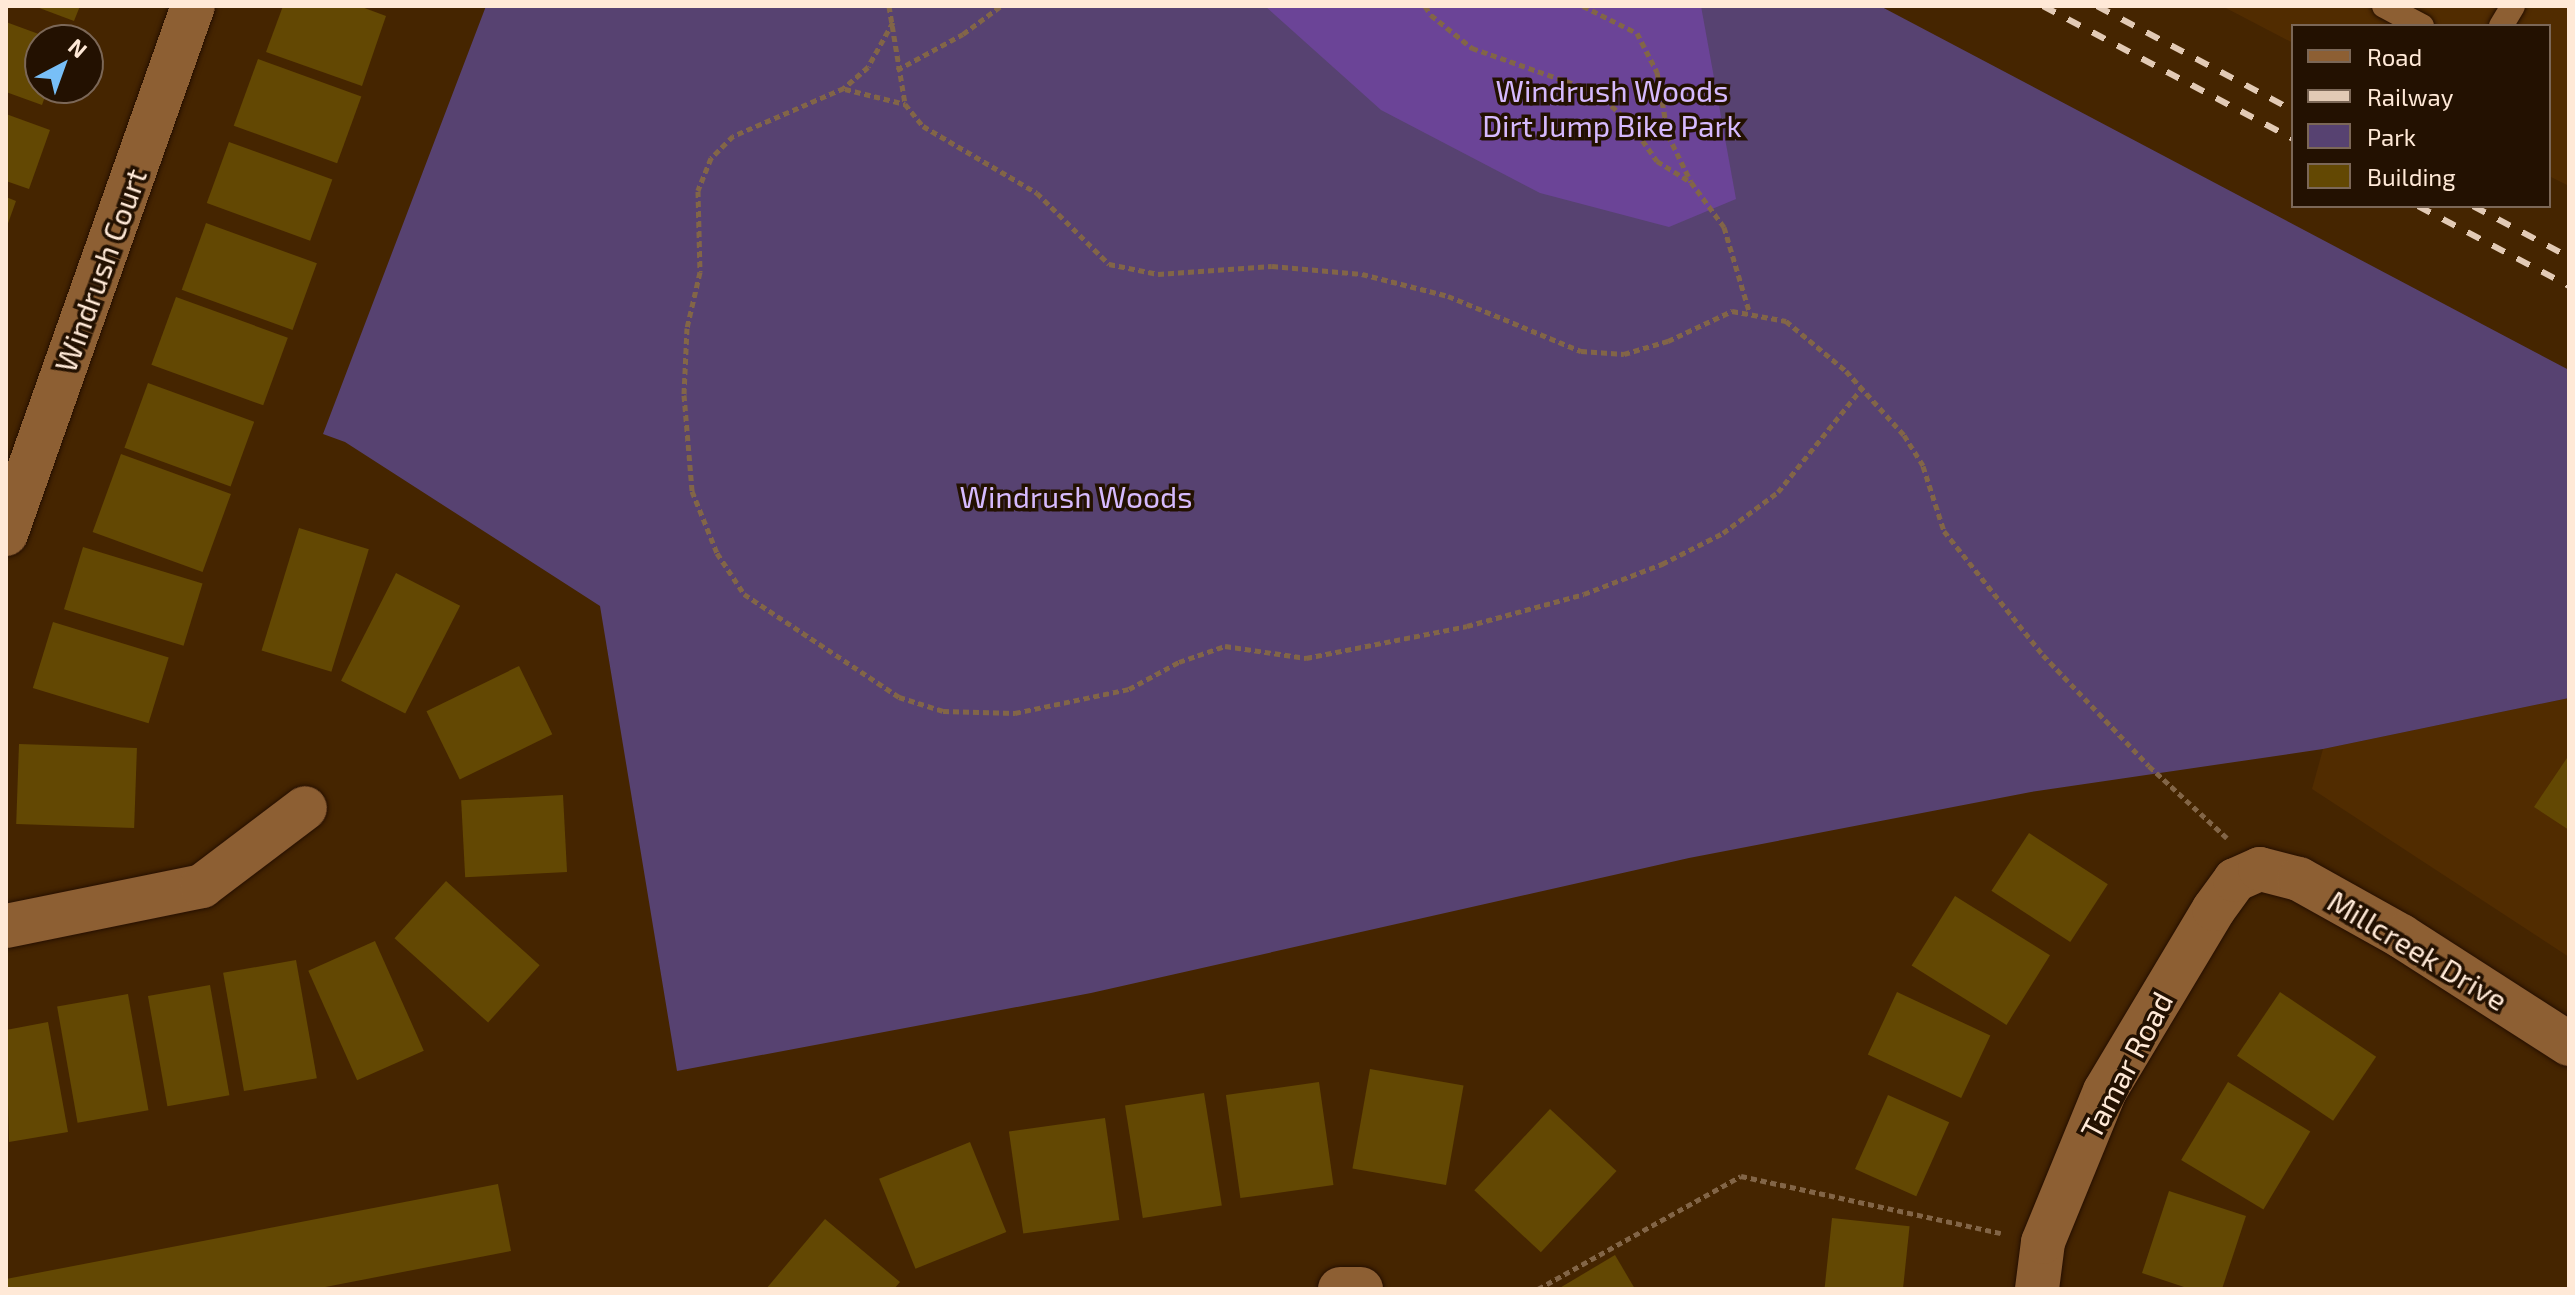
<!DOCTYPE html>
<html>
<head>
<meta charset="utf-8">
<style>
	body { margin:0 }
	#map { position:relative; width:2575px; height:1295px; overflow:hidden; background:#452500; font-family:"Exo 2",sans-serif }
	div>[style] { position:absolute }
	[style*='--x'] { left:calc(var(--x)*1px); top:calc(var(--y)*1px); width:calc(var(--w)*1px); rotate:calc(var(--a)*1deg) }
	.built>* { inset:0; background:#512c00 }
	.green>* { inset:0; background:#574271 }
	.forest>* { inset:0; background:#6b4497 }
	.building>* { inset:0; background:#634803; transform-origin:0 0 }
	.path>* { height:5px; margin-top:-2.5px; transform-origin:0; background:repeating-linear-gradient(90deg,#826547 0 6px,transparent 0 10px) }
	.roads { filter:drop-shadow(0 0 2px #250f00) drop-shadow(0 0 2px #250f00) }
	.service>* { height:24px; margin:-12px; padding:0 12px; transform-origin:12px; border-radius:12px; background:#8d5f33 }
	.minor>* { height:44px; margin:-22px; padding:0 22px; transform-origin:22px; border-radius:22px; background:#8d5f33 }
	.rail>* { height:6px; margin-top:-3px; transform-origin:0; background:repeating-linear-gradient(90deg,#e2cab5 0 14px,transparent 0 28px) }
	span { translate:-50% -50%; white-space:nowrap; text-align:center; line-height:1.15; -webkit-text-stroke:7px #231101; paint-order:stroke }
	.park-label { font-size:30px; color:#d6bafe }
	.street-label { font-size:30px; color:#ffe9d7 }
	.frame { position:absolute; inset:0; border:8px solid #ffe9d7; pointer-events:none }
	.legend { position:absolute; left:2291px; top:24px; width:260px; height:184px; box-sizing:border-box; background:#231101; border:2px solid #7b6757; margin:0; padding:10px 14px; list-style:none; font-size:24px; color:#ffe9d7 }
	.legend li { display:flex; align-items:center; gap:16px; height:40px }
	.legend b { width:40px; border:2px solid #7b6757 }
	.north { position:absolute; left:24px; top:24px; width:80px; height:80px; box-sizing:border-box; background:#231101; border:2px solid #7b6757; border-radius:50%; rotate:41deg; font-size:22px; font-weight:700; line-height:32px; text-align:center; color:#ffe9d7 }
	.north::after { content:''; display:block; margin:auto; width:28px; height:36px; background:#78bff7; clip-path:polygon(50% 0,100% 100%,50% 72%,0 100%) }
</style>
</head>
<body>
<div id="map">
	<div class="built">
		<i style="clip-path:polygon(2222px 6px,2569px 6px,2569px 186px,2549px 176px,2549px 26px,2293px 26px,2293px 43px)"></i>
		<i style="clip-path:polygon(2569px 698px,2569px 957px,2312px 789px,2323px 749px)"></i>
	</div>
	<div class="green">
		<i style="clip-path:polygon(486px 6px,1880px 6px,2569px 370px,2569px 698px,2323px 749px,2031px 792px,1689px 858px,1091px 993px,677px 1071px,600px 606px,345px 442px,323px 434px)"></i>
	</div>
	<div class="forest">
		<i style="clip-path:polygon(1265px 6px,1701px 6px,1736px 199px,1669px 227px,1540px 193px,1381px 110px)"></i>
	</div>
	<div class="building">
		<i style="clip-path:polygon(34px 6px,80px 6px,74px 21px)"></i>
		<i style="clip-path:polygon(283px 6px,359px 6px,386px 16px,362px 86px,266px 52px)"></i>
		<i style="clip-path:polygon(6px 22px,55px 40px,40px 40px,40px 88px,48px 88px,42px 105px,6px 92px)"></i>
		<i style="left:258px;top:59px;width:110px;height:71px;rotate:20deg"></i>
		<i style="clip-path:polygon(6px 114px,50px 130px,29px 189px,6px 181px)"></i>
		<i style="left:229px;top:142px;width:110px;height:65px;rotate:20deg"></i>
		<i style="clip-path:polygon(6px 197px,16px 201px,6px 229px)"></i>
		<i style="left:206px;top:223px;width:118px;height:71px;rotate:20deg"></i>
		<i style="left:176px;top:297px;width:119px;height:72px;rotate:20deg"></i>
		<i style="left:148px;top:383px;width:113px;height:69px;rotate:20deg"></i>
		<i style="left:121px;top:454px;width:117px;height:83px;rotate:20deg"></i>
		<i style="left:299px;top:528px;width:73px;height:128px;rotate:17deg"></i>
		<i style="left:83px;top:547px;width:125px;height:65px;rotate:17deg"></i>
		<i style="left:396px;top:573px;width:72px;height:121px;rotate:27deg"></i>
		<i style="left:53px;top:622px;width:121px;height:69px;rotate:17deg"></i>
		<i style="left:519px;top:666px;width:76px;height:103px;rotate:64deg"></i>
		<i style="left:19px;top:744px;width:118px;height:80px;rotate:2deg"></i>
		<i style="clip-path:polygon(2569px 755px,2569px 830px,2534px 807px)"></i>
		<i style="left:563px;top:795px;width:77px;height:102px;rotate:87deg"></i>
		<i style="left:2029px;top:833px;width:94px;height:69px;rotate:33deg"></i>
		<i style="left:446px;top:881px;width:126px;height:77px;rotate:42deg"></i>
		<i style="left:1955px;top:896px;width:112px;height:82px;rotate:32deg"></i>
		<i style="left:375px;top:941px;width:120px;height:73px;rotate:66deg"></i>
		<i style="left:296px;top:960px;width:120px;height:74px;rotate:80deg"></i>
		<i style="left:210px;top:985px;width:112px;height:63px;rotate:80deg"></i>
		<i style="left:1897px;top:992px;width:103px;height:69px;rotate:25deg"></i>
		<i style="left:2280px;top:992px;width:116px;height:77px;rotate:34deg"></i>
		<i style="left:128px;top:994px;width:118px;height:72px;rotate:80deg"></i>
		<i style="clip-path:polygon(48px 1022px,68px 1132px,9px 1142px,6px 1030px)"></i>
		<i style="left:1370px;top:1069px;width:95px;height:101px;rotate:10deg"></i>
		<i style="left:1319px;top:1082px;width:104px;height:94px;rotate:82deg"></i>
		<i style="left:2228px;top:1082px;width:96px;height:91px;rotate:31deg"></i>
		<i style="left:1204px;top:1093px;width:114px;height:80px;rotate:81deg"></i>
		<i style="left:1888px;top:1095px;width:67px;height:81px;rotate:24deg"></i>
		<i style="left:1550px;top:1109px;width:91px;height:111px;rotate:43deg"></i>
		<i style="left:1105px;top:1118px;width:103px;height:97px;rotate:82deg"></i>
		<i style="left:970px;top:1142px;width:97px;height:98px;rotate:68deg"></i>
		<i style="clip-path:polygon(498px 1184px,511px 1251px,315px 1289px,6px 1289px,6px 1279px)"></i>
		<i style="clip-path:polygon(2169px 1191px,2246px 1216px,2222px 1289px,2190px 1289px,2142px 1273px)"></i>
		<i style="left:1832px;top:1218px;width:78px;height:71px;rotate:6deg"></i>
		<i style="clip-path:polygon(825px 1219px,900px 1282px,894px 1289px,766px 1289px)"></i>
		<i style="clip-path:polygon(1615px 1255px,1635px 1289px,1558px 1289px)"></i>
	</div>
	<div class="path">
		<i style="--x:889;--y:6;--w:99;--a:80.7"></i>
		<i style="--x:905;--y:104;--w:28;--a:51"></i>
		<i style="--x:923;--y:126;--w:132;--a:30.4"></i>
		<i style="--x:1037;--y:193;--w:101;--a:44.6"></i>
		<i style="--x:1109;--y:264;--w:50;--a:11.5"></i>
		<i style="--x:1158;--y:274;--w:114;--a:-4"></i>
		<i style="--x:1272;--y:266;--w:90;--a:5.1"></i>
		<i style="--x:1362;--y:274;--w:89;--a:14.3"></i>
		<i style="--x:1448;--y:296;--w:144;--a:22.5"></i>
		<i style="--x:1581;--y:351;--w:43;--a:4"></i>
		<i style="--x:1624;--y:354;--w:46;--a:-16.5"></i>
		<i style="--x:1668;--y:341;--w:71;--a:-25.1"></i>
		<i style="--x:1732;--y:311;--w:55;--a:10.5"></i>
		<i style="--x:1786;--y:321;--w:78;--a:39.8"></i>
		<i style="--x:1846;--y:371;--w:86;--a:47.8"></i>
		<i style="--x:1904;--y:435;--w:36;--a:58"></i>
		<i style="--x:1923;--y:466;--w:68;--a:72.1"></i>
		<i style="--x:1944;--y:531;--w:159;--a:51.4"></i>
		<i style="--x:2043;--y:655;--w:153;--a:46.3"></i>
		<i style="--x:2149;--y:766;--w:106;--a:42.7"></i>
		<i style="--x:1425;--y:6;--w:11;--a:56"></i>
		<i style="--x:1431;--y:15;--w:53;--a:38.8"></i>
		<i style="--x:1472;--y:48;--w:133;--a:19.4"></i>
		<i style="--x:1597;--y:92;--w:47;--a:43.3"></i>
		<i style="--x:1631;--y:124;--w:45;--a:54.9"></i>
		<i style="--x:1657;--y:161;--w:39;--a:32"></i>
		<i style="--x:1583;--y:6;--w:60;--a:26.6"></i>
		<i style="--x:1637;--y:33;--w:44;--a:62.9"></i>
		<i style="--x:1657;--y:72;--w:64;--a:80.1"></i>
		<i style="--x:1668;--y:135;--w:52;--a:63.9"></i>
		<i style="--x:1691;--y:182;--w:56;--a:53.7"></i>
		<i style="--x:1724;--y:227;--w:88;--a:73.4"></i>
		<i style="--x:893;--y:22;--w:51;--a:119.1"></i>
		<i style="--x:868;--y:67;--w:32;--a:139"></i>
		<i style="--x:844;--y:88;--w:121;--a:156.6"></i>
		<i style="--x:733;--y:136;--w:31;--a:135"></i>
		<i style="--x:711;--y:158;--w:35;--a:112"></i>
		<i style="--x:698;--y:191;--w:81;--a:88.6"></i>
		<i style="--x:700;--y:272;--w:57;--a:103.1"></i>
		<i style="--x:687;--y:328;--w:67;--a:92.6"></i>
		<i style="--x:684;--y:395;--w:96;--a:85.2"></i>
		<i style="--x:692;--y:491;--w:67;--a:68"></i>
		<i style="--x:717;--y:553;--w:49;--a:56.6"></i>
		<i style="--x:744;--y:594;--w:186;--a:33.6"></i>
		<i style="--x:899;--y:697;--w:46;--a:17.7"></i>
		<i style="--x:943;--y:711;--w:72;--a:1.6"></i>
		<i style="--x:1015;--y:713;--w:116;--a:-11.9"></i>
		<i style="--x:1129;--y:689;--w:57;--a:-28.4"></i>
		<i style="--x:1179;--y:662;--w:49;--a:-19.2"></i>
		<i style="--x:1225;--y:646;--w:82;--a:8.4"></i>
		<i style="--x:1306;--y:658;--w:164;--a:-11.2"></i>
		<i style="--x:1467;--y:626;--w:121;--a:-15.3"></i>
		<i style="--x:1584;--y:594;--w:84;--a:-21"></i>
		<i style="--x:1662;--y:564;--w:68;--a:-26.9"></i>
		<i style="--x:1723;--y:533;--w:69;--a:-36.7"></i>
		<i style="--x:1778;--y:492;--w:134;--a:-51.1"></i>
		<i style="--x:897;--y:70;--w:75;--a:-28.6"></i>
		<i style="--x:963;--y:34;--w:47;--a:-36.4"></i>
		<i style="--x:845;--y:89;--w:62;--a:14"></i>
		<i style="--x:1538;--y:1289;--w:232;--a:-29.1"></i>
		<i style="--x:1741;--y:1176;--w:266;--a:12.4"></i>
	</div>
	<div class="roads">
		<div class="service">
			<i style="--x:2384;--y:6;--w:43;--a:27.8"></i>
			<i style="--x:2501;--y:26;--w:23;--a:-59"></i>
		</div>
		<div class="minor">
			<i style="--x:6;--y:534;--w:560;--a:-70.5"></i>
			<i style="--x:6;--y:926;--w:200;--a:-11.5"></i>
			<i style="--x:202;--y:886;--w:129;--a:-37.1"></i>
			<i style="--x:1340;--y:1289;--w:21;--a:0"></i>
			<i style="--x:2037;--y:1289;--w:47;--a:-82.7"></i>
			<i style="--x:2043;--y:1242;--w:163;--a:-67.7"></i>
			<i style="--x:2105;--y:1091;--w:212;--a:-59.1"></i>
			<i style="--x:2214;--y:909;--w:36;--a:-54"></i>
			<i style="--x:2235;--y:880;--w:27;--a:-24"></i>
			<i style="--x:2260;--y:869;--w:40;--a:14.4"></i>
			<i style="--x:2299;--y:879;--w:117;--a:29.2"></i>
			<i style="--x:2401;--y:936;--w:200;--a:32.7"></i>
		</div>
	</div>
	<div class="rail">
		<i style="--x:2043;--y:6;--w:283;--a:28"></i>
		<i style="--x:2097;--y:6;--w:222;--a:28"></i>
		<i style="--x:2418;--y:206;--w:171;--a:27.9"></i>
		<i style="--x:2473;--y:206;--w:109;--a:28"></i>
	</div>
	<div class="park-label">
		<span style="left:1612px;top:107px">Windrush Woods<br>Dirt Jump Bike Park</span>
		<span style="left:1076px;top:496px">Windrush Woods</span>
	</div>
	<div class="street-label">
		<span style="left:100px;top:270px;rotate:-70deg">Windrush Court</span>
		<span style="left:2418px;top:950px;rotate:31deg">Millcreek Drive</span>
		<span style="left:2126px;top:1065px;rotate:-62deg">Tamar Road</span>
	</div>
	<div class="frame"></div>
	<ul class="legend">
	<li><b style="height:10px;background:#8d5f33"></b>Road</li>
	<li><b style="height:10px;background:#e2cab5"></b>Railway</li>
	<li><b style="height:22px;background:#574271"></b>Park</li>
	<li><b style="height:22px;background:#634803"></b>Building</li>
	</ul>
	<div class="north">N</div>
</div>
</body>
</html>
